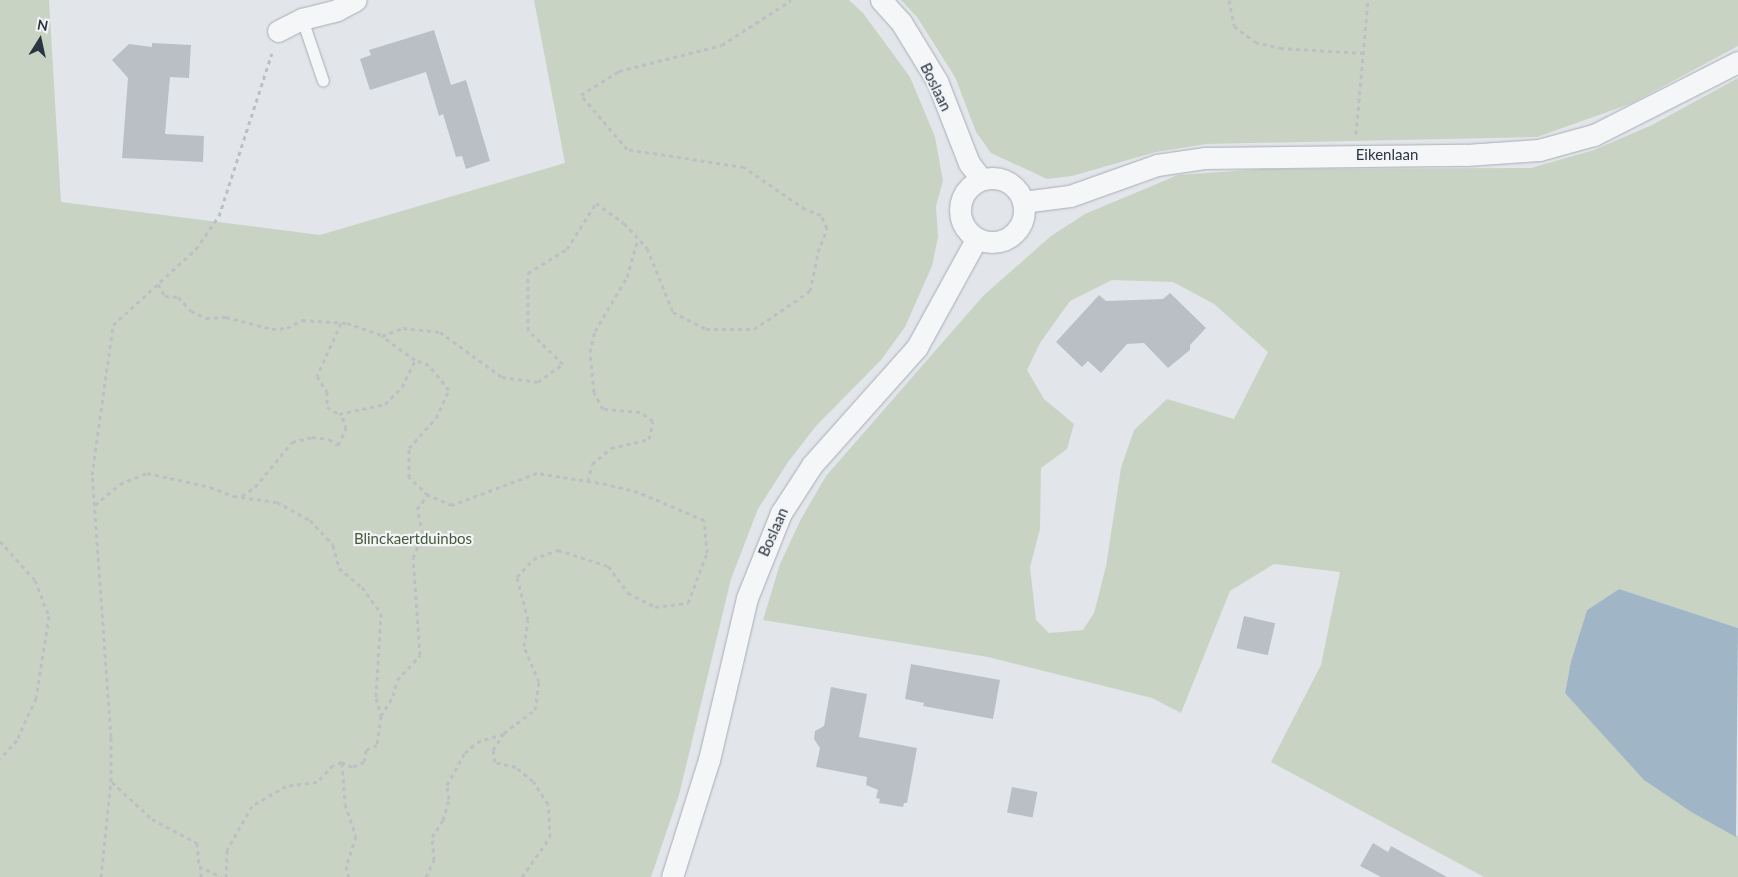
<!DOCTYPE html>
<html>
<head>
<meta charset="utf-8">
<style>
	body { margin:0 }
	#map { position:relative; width:1738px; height:877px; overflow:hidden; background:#e2e6ea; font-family:Lato,sans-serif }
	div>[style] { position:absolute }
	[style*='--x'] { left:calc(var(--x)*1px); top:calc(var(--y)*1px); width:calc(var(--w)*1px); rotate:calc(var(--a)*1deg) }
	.green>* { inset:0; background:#c9d3c4 }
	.water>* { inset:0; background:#a0b6c7 }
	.building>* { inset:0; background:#babfc6; transform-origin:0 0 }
	.path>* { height:3px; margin-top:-1.5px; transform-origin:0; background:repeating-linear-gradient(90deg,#bcc0c5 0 4px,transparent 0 8px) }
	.roads { filter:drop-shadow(0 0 1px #a7adb4) drop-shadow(0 0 1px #a7adb4) }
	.lane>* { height:11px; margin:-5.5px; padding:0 5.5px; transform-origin:5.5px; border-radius:5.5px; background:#f5f6f8 }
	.street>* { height:21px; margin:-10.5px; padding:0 10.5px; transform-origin:10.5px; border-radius:10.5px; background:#f5f6f8 }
	.street>.ring { margin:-10.5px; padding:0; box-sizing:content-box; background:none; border:21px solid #f5f6f8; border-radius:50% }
	span { translate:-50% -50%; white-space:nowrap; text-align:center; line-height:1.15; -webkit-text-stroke:4.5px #f2f4f7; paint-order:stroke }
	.street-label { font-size:15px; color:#2b3541 }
	.park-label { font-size:15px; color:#435b3a }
	.north { position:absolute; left:15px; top:15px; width:50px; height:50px; -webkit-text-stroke:4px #f2f4f7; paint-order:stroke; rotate:10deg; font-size:14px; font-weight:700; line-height:20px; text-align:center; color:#2b3541 }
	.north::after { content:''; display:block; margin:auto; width:18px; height:22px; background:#2b3541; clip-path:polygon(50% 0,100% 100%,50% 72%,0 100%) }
</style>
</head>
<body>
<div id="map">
	<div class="green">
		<i style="clip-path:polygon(0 0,49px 0,61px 202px,320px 235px,565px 163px,534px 0,849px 0,863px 13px,910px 77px,935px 137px,943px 181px,936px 206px,938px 237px,932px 266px,905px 327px,881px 360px,816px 426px,788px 462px,758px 509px,731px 579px,679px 795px,651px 877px,0 877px)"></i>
		<i style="clip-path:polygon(901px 0,1738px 0,1738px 46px,1630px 104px,1537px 137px,1206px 144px,1156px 152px,1072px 176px,1047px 179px,991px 153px,976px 132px,955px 77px,917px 17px)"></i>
		<i style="clip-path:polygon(evenodd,1738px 78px,1738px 628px,1619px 589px,1587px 610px,1571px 661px,1565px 693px,1738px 836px,1738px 877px,1484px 877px,1271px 762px,1321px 665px,1340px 572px,1274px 564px,1230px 591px,1181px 713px,1152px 698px,988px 657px,763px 620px,780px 564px,801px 519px,826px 476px,983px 296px,1051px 236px,1085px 214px,1178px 175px,1263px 169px,1531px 168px,1594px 150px,1652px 125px,1738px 78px,1112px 280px,1173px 282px,1214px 304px,1268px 352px,1234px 419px,1167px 399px,1134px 430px,1121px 468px,1106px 566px,1094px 613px,1083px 630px,1049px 633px,1036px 620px,1030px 567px,1040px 529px,1041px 468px,1067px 449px,1074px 424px,1044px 399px,1027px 370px,1040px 343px,1070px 301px,1112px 280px)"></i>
	</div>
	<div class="water">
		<i style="clip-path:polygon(1619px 589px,1738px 628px,1736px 837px,1693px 813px,1644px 780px,1565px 693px,1571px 661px,1587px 610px)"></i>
	</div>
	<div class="building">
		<i style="clip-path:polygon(434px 30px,451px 85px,466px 80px,490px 161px,466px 169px,462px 156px,456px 157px,443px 114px,439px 116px,426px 72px,370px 90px,360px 59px,371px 55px,369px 50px)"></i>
		<i style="clip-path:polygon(152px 43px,191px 45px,189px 78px,170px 77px,165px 134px,204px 136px,203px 162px,122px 158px,128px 78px,112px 60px,129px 44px,152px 47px)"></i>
		<i style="clip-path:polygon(1170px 293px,1206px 328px,1190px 345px,1190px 350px,1168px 368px,1144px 343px,1127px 344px,1101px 373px,1088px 361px,1082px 367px,1056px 342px,1099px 295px,1106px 301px,1163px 299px)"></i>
		<i style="left:1244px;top:616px;width:32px;height:33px;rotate:13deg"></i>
		<i style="clip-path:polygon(911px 664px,1000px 680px,993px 719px,923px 706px,924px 703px,905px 699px)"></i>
		<i style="clip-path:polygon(831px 687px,867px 694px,859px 737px,917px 748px,907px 803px,904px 803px,903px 807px,879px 803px,880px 799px,876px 798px,878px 790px,866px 785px,867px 777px,816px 767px,820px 748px,814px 739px,815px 731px,824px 726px)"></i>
		<i style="left:1012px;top:787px;width:26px;height:26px;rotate:11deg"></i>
		<i style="clip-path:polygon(1373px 843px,1388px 852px,1391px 846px,1447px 877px,1381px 877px,1360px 866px)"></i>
	</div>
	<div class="path">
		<i style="--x:1229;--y:0;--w:26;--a:79"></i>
		<i style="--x:1234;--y:26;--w:26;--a:37"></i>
		<i style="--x:1255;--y:42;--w:26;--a:13"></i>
		<i style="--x:1280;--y:48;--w:84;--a:3.4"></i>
		<i style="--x:1356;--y:134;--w:135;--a:-84.9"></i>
		<i style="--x:158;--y:284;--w:14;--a:60"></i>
		<i style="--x:165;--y:296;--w:13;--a:4"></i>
		<i style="--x:178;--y:297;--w:19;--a:47"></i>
		<i style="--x:191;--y:311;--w:17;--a:25"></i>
		<i style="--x:206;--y:318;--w:20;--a:-3"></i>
		<i style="--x:226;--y:317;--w:48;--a:14.6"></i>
		<i style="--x:272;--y:329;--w:15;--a:-4"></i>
		<i style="--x:287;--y:328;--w:17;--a:-28"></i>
		<i style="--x:302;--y:320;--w:45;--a:3.8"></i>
		<i style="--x:347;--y:323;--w:36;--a:19"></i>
		<i style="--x:341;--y:323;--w:58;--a:114.4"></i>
		<i style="--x:317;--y:376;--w:19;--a:58"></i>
		<i style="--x:327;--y:392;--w:15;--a:90"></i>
		<i style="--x:327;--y:407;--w:14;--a:30"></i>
		<i style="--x:339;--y:414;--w:47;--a:-12.3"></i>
		<i style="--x:385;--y:404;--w:24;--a:-45"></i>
		<i style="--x:402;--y:387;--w:30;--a:-64"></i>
		<i style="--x:588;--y:481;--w:17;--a:-77"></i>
		<i style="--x:592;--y:464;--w:25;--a:-40"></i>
		<i style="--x:611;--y:448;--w:39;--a:-13"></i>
		<i style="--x:649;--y:439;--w:18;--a:-77"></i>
		<i style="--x:653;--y:421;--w:16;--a:-145"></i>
		<i style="--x:640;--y:412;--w:37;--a:-175"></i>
		<i style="--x:603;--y:409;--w:19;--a:-118"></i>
		<i style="--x:594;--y:392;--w:40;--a:-95.7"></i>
		<i style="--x:590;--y:352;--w:22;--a:-77"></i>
		<i style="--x:595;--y:331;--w:63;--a:-59.3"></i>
		<i style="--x:627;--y:277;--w:40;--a:-74"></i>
		<i style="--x:242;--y:496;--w:16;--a:-35"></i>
		<i style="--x:255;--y:487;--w:58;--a:-50.6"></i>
		<i style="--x:292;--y:442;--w:21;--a:-14"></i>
		<i style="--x:312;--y:437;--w:17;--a:7"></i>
		<i style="--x:329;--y:439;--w:11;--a:34"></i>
		<i style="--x:338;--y:445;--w:18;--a:-63"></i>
		<i style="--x:346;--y:429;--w:17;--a:-107"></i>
		<i style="--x:95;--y:505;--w:33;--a:-40"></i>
		<i style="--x:120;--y:484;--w:29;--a:-22"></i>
		<i style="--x:147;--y:473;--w:65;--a:12.5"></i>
		<i style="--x:210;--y:487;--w:25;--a:21"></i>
		<i style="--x:233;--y:496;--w:44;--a:7.8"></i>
		<i style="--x:277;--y:502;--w:38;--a:29"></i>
		<i style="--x:310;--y:520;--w:34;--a:47"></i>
		<i style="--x:333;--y:545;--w:24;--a:75"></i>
		<i style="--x:339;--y:568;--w:30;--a:40"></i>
		<i style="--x:362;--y:587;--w:32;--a:54"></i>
		<i style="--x:381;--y:613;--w:85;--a:93.4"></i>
		<i style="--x:376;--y:698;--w:19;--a:74"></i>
		<i style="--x:381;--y:716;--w:29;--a:98"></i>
		<i style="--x:377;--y:745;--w:12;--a:156"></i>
		<i style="--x:366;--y:750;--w:12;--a:99"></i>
		<i style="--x:364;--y:762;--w:13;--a:157"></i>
		<i style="--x:352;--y:767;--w:11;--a:-153"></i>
		<i style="--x:342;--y:762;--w:9;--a:162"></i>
		<i style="--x:333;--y:765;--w:23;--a:133"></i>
		<i style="--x:317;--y:782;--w:31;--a:173"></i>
		<i style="--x:286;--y:786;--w:39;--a:150"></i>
		<i style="--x:252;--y:806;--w:51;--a:119.6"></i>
		<i style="--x:227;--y:850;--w:27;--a:92"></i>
		<i style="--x:0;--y:541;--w:52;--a:48.1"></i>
		<i style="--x:35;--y:580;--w:39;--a:69"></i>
		<i style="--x:49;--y:616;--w:83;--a:99"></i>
		<i style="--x:36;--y:698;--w:46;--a:114.3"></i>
		<i style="--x:17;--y:740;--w:25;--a:132"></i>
		<i style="--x:381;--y:716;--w:23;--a:-59"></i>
		<i style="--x:393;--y:696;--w:16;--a:-76"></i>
		<i style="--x:397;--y:680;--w:34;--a:-47"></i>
		<i style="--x:420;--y:655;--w:97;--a:-94.1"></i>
		<i style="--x:413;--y:558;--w:27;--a:-68"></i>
		<i style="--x:423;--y:533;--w:25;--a:-104"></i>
		<i style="--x:417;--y:509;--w:18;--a:-52"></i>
		<i style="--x:342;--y:763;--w:41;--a:85.8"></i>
		<i style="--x:345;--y:804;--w:34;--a:71"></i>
		<i style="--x:356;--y:836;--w:32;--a:108"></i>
		<i style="--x:346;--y:866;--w:11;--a:75"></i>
		<i style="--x:112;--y:782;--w:54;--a:42.8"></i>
		<i style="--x:152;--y:819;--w:51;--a:28.1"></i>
		<i style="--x:197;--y:843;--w:23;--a:85"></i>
		<i style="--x:199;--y:866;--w:25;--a:26"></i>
		<i style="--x:101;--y:877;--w:97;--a:-84.1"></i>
		<i style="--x:111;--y:781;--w:44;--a:-90"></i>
		<i style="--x:111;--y:737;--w:263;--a:-94.1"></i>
		<i style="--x:92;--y:475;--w:151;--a:-82"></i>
		<i style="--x:113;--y:325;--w:113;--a:-42.5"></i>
		<i style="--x:196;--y:249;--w:40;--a:-55.1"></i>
		<i style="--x:219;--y:216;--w:171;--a:-72"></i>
		<i style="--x:201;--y:877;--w:10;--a:-90"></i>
		<i style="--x:426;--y:877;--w:19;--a:-65"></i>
		<i style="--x:434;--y:860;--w:23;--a:-95"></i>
		<i style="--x:432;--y:837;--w:20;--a:-57"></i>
		<i style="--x:443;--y:820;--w:22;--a:-74"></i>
		<i style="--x:449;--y:799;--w:14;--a:-98"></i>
		<i style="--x:447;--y:785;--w:37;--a:-61"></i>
		<i style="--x:465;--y:753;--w:16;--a:-43"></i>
		<i style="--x:477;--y:742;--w:27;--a:-17"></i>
		<i style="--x:522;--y:877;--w:49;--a:-55"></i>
		<i style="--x:550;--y:837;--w:33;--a:-93"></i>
		<i style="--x:548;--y:804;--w:27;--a:-123"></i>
		<i style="--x:533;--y:781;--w:22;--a:-141"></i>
		<i style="--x:516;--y:767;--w:22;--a:-167"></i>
		<i style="--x:495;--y:762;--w:12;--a:-99"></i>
		<i style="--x:493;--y:750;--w:20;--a:-57"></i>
		<i style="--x:504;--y:733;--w:39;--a:-37"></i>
		<i style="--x:535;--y:710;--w:28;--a:-82"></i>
		<i style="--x:539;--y:682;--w:39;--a:-113"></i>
		<i style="--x:524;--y:646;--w:26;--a:-81"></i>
		<i style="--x:528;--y:620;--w:44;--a:-104.3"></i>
		<i style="--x:517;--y:577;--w:24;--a:-48"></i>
		<i style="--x:533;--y:559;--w:27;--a:-20"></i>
		<i style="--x:558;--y:550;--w:52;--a:17.7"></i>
		<i style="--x:608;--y:566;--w:34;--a:53"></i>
		<i style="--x:628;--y:593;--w:30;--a:27"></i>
		<i style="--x:655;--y:607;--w:33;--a:-7"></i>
		<i style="--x:688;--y:603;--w:53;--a:-69.2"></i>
		<i style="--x:707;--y:553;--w:33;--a:-95"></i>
		<i style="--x:704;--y:520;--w:72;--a:-157"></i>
		<i style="--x:638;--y:492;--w:32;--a:-166"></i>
		<i style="--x:607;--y:484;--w:71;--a:-171.1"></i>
		<i style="--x:537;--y:473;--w:91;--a:159.4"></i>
		<i style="--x:452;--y:505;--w:26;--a:-157"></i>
		<i style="--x:428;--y:495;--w:26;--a:-137"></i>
		<i style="--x:409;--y:477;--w:29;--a:-90"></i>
		<i style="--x:409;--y:448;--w:40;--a:-48"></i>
		<i style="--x:436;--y:418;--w:31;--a:-65"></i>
		<i style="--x:449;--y:390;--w:32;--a:-129"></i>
		<i style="--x:429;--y:365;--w:15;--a:-160"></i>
		<i style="--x:415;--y:360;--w:41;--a:-144"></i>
		<i style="--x:382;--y:336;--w:22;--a:-21"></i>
		<i style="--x:403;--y:328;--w:37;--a:6"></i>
		<i style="--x:440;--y:332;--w:77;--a:36"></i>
		<i style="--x:502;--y:377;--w:36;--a:8"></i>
		<i style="--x:538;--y:382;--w:31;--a:-36"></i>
		<i style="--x:563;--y:364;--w:49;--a:-135.8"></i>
		<i style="--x:528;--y:330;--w:57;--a:-90"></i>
		<i style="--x:528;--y:273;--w:46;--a:-31.6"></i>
		<i style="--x:567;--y:249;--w:54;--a:-57.8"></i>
		<i style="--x:596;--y:203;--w:34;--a:36"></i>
		<i style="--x:624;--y:223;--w:34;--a:47"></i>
		<i style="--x:647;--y:248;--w:69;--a:67.9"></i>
		<i style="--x:673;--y:312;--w:37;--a:27"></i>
		<i style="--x:706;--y:329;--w:48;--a:0"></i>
		<i style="--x:754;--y:329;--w:68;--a:-34.2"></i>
		<i style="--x:810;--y:291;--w:40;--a:-78"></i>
		<i style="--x:818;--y:252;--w:26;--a:-69"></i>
		<i style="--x:827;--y:228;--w:14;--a:-115"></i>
		<i style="--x:821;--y:215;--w:17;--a:-159"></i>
		<i style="--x:805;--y:209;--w:74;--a:-145.5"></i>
		<i style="--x:744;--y:167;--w:118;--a:-171.3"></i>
		<i style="--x:627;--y:149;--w:71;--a:-130.4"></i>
		<i style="--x:581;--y:95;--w:45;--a:-32.3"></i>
		<i style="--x:619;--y:71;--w:106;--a:-14.2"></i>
		<i style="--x:722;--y:45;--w:82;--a:-33.1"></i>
	</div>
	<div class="roads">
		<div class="lane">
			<i style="--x:302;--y:19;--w:65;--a:71.3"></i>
		</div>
		<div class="street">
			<i style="--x:881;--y:0;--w:30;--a:48"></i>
			<i style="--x:901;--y:22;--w:69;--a:58.6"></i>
			<i style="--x:937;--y:81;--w:88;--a:68.7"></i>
			<i style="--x:969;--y:163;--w:20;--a:53"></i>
			<i style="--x:278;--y:31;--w:27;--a:-27"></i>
			<i style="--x:302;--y:19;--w:36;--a:-14"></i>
			<i style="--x:337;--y:10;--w:21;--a:-28"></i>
			<i class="ring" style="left:960px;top:178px;width:43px;height:43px"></i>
			<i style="--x:1023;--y:202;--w:47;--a:-7.3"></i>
			<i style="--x:1070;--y:196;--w:92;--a:-19.6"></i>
			<i style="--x:1157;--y:165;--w:49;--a:-8.3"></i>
			<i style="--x:1205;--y:158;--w:261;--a:-0.7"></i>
			<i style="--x:1466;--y:155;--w:73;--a:-3.9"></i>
			<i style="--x:1539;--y:150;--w:57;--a:-15.3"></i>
			<i style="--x:1594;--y:135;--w:161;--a:-26.9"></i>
			<i style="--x:672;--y:877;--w:123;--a:-72.5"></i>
			<i style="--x:709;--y:760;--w:166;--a:-76.8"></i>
			<i style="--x:747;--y:598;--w:92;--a:-68.2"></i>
			<i style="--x:781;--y:513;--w:57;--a:-57.1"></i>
			<i style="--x:812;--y:465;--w:158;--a:-48.3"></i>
			<i style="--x:917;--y:347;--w:124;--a:-61.2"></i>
		</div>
	</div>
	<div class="street-label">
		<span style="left:936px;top:87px;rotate:64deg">Boslaan</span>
		<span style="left:1387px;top:155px">Eikenlaan</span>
		<span style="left:773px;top:532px;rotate:-66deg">Boslaan</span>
	</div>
	<div class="park-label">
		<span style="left:413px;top:539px">Blinckaertduinbos</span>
	</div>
	<div class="north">N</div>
</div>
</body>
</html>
